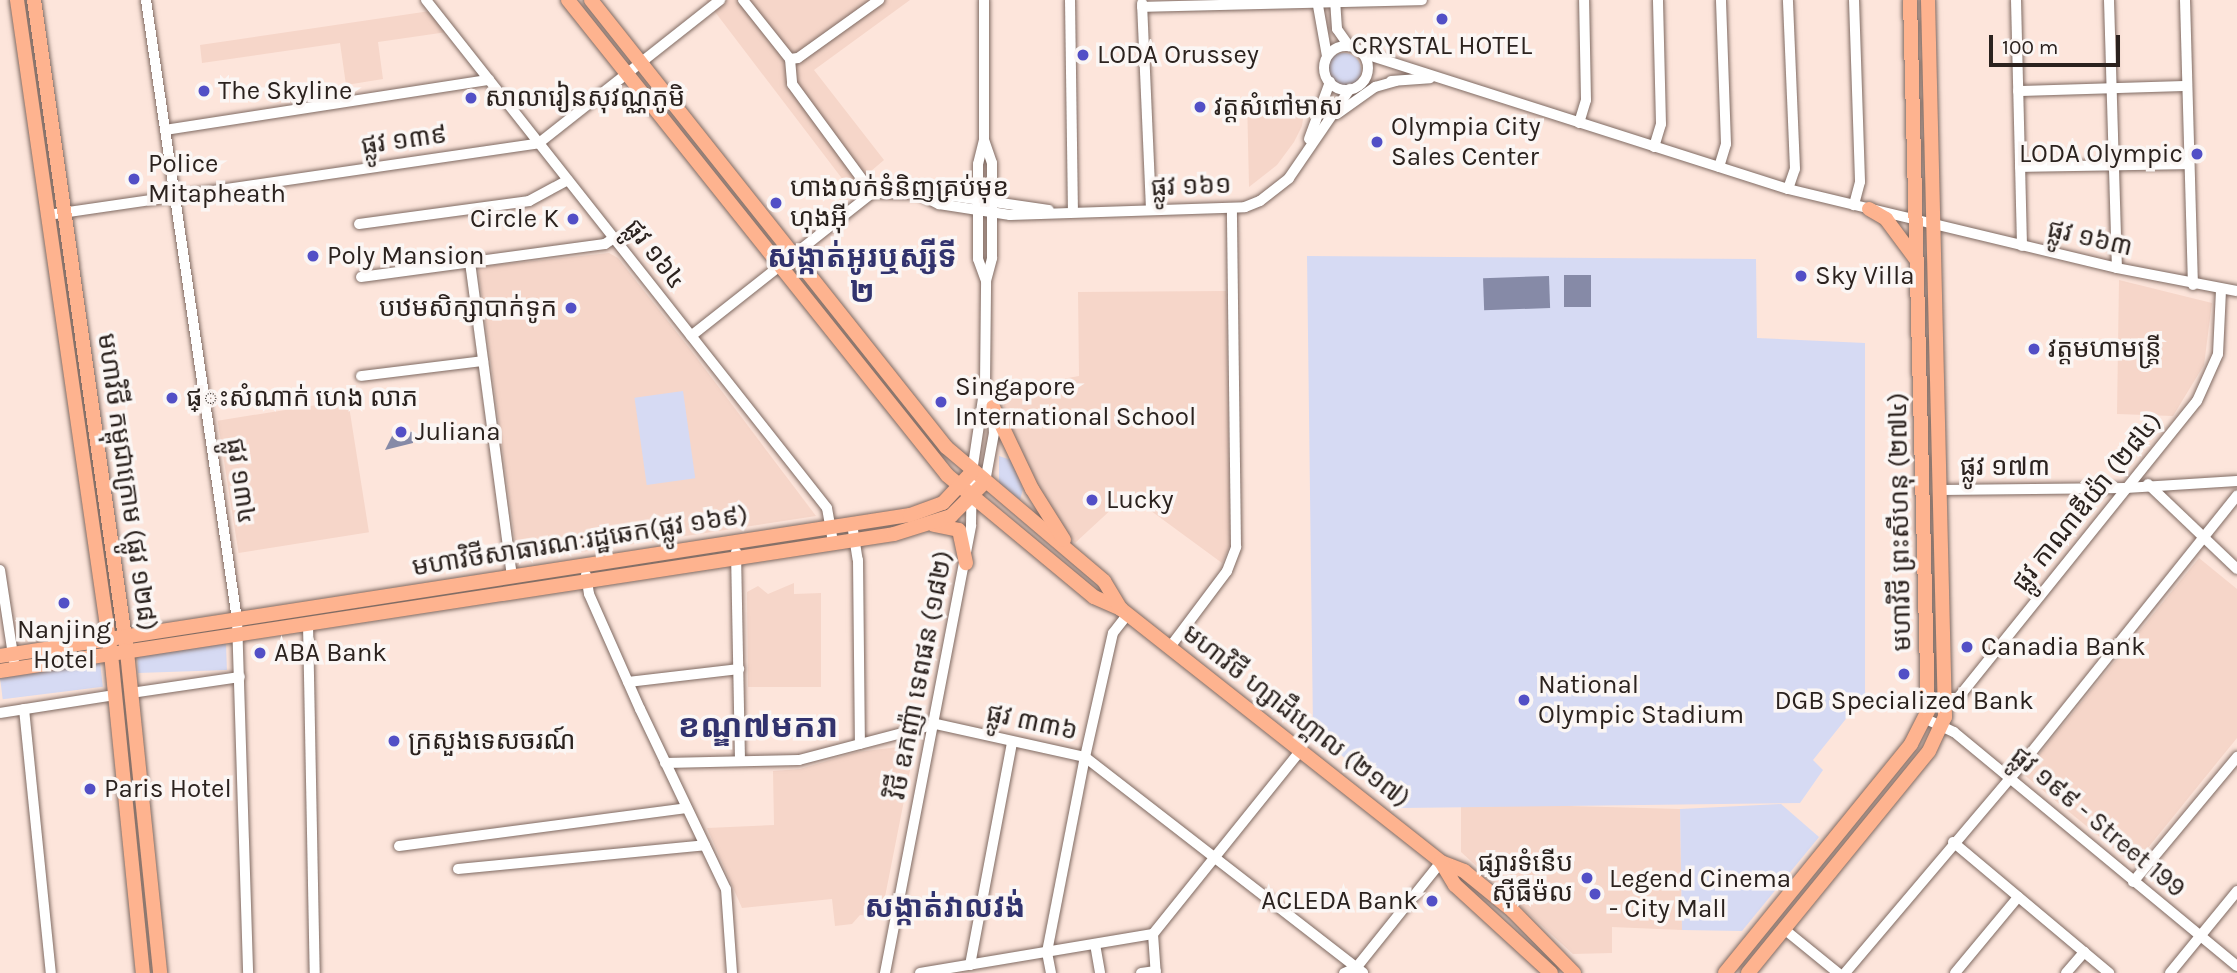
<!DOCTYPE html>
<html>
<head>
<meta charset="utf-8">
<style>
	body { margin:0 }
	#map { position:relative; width:2237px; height:973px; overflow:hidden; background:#fde5db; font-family:Karla,"Noto Sans Khmer",sans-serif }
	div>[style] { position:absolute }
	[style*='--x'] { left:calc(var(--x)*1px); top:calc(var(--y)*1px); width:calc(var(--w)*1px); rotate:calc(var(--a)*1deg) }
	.built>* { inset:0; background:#f6d6c9; transform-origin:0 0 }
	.green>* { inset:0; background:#d6daf3; transform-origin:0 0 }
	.round { border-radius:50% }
	.water>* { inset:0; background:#868aa7; transform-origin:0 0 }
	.roads { filter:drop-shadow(0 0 2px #7f6a62) drop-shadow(0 0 2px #7f6a62) }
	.minor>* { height:10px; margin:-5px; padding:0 5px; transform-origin:5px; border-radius:5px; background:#fff }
	.minor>.ring { margin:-5px; padding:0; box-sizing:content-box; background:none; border:10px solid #fff; border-radius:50% }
	.major>* { height:14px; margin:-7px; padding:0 7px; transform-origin:7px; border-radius:7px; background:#feb38f }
	.dots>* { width:19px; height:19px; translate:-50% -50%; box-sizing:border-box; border:4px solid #fbf6f4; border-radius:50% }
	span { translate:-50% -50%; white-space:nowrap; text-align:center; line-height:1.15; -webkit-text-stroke:7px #fbf6f4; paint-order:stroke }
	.poi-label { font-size:26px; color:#2b221e }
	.left { translate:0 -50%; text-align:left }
	.right { translate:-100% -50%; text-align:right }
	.street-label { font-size:26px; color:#2b221e }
	.quarter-label { font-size:30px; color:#32336e; font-weight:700 }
	.district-label { font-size:33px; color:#32336e; font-weight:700 }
	.scale { position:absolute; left:1989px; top:35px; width:131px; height:32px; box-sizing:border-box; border:4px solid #2b221e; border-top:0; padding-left:9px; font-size:21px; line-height:24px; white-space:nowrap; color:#2b221e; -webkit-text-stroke:5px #fbf6f4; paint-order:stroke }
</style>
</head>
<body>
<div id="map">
	<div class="built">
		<i style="clip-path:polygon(706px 0,910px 0,814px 70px,884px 160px,850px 189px)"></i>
		<i style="clip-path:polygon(430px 11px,447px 32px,378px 42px,383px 79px,346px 85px,340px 43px,202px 63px,200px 45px)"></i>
		<i style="clip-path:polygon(1247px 97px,1306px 97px,1302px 126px,1294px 142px,1277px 165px,1249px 187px)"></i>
		<i style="clip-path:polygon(609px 253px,618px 258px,690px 349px,816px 516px,523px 561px,517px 557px,478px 267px)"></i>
		<i style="clip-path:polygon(2119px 280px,2212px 303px,2204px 365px,2173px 416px,2117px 414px)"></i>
		<i style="clip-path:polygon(1226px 291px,1230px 545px,1222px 563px,1128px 494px,1075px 543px,1048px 509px,1010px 431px,1000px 390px,1079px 376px,1078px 292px)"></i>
		<i style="left:348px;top:400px;width:134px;height:132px;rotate:81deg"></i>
		<i style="clip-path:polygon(2199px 558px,2237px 589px,2237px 738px,2134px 865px,2023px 774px)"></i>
		<i style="clip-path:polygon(794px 583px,794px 594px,821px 593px,821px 687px,748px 687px,747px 592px,758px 586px,768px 594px)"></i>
		<i style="clip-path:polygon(915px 745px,881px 917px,860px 915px,852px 924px,835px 926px,832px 899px,742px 908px,707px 828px,774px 825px,773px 771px,800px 769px,857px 752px)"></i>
		<i style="clip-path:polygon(1461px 803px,1680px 809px,1682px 930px,1612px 927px,1612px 953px,1573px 954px,1461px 852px)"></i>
	</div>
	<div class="green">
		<i class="round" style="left:1327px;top:53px;width:34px;height:34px"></i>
		<i style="clip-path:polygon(1307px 256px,1756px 259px,1757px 338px,1865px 343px,1865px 695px,1813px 760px,1823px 770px,1800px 803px,1401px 808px,1313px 730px)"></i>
		<i style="left:683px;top:391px;width:88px;height:49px;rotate:82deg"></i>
		<i style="clip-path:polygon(999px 456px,1011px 460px,1023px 489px,1020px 500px,999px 483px)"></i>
		<i style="left:226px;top:644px;width:26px;height:89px;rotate:88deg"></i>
		<i style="left:100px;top:663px;width:24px;height:101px;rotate:83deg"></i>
		<i style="clip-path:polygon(1781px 804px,1819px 837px,1742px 931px,1682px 930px,1680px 809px)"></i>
	</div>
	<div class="water">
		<i style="left:1591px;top:275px;width:32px;height:27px;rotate:90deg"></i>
		<i style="left:1549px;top:276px;width:32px;height:66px;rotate:88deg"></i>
		<i style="clip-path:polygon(402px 431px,413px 432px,413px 443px,385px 450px,394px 432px)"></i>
	</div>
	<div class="roads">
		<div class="minor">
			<i style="--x:146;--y:0;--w:626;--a:81.64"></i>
			<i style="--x:237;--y:619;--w:354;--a:88.2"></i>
			<i style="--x:426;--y:0;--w:647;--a:51.71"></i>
			<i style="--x:827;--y:508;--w:36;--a:80"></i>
			<i style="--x:743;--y:0;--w:75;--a:51.5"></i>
			<i style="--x:790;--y:59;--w:25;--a:85"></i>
			<i style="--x:792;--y:84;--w:135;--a:53.7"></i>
			<i style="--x:984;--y:0;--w:140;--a:90"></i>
			<i style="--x:984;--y:140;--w:25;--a:104"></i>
			<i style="--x:978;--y:164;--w:95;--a:90"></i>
			<i style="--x:978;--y:259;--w:23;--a:70"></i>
			<i style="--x:1070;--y:0;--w:211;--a:89.2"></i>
			<i style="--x:1317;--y:0;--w:57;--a:79.9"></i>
			<i style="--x:1335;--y:0;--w:29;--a:86"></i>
			<i style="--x:1337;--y:29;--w:21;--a:55"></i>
			<i style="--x:1854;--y:0;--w:182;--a:88.1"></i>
			<i style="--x:1860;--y:182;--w:24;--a:105"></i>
			<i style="--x:2016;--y:0;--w:246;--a:88.6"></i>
			<i style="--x:2109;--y:0;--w:268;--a:88.3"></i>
			<i style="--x:2185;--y:0;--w:285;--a:88.4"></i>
			<i style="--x:1142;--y:3;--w:207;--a:87.5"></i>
			<i style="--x:1142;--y:7;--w:280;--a:-1.4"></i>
			<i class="ring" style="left:1324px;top:46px;width:34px;height:34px"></i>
			<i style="--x:1362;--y:53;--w:447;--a:17.7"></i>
			<i style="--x:1788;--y:189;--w:338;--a:13.5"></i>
			<i style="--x:2117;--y:268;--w:122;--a:10.9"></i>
			<i style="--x:790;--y:59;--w:8;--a:-7"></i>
			<i style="--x:798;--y:58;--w:100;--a:-35.6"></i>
			<i style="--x:1391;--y:81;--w:39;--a:-4"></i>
			<i style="--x:2018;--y:91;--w:169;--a:-1.7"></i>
			<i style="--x:1337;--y:114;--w:47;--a:-35.4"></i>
			<i style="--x:1375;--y:87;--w:22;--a:-16"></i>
			<i style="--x:1579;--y:123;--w:24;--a:-73"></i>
			<i style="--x:1586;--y:100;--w:100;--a:-91.1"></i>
			<i style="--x:165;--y:130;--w:328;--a:-8.8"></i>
			<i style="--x:1309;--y:139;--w:61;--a:-69.8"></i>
			<i style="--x:1654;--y:147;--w:24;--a:-73"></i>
			<i style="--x:1661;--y:124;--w:124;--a:-91.4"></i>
			<i style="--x:1719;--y:167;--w:24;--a:-73"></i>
			<i style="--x:1726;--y:144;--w:144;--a:-92"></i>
			<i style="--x:2020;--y:167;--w:169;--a:-1"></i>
			<i style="--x:1788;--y:189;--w:21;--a:-71"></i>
			<i style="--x:1795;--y:169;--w:169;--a:-92.4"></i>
			<i style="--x:923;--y:196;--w:18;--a:27"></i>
			<i style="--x:939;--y:204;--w:72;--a:8.8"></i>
			<i style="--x:1010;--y:215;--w:235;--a:-1.9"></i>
			<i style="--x:1245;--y:207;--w:16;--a:-22"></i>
			<i style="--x:1260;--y:201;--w:37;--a:-38"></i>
			<i style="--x:1289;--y:178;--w:108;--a:-55.6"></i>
			<i style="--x:48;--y:215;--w:496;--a:-8.3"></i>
			<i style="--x:539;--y:143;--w:231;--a:-38.3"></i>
			<i style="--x:359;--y:224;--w:172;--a:-7.7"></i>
			<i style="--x:529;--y:201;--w:44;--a:-28.3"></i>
			<i style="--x:470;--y:262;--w:317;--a:82.4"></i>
			<i style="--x:361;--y:277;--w:246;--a:-7.7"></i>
			<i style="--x:605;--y:244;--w:11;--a:-34"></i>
			<i style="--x:691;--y:336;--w:231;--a:-38.3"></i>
			<i style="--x:872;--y:193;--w:67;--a:0.9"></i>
			<i style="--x:939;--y:194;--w:111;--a:8.3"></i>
			<i style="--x:361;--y:376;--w:123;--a:-7"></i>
			<i style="--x:985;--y:385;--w:23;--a:70"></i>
			<i style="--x:993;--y:407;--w:26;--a:88"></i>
			<i style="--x:994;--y:433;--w:50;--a:100.4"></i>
			<i style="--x:2148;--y:484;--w:123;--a:43.7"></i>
			<i style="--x:1941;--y:490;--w:185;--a:-0.6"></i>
			<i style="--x:2126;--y:488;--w:111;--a:-3.6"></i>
			<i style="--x:852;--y:524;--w:36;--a:81"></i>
			<i style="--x:858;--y:560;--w:184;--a:89.4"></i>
			<i style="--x:736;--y:552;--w:208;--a:88.9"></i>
			<i style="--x:0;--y:570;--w:92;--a:81.3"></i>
			<i style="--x:586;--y:575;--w:19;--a:81"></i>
			<i style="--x:589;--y:594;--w:126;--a:66.1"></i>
			<i style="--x:640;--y:709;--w:199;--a:64.5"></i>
			<i style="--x:726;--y:889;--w:84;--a:85.9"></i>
			<i style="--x:308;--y:624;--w:349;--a:88.9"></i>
			<i style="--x:1170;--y:647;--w:95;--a:-53.1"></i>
			<i style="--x:1227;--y:571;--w:26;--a:-69"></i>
			<i style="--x:1236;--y:547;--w:338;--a:-90.7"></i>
			<i style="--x:628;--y:682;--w:112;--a:-6.7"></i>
			<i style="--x:131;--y:693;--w:110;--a:-8.4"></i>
			<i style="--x:1929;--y:698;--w:29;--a:0"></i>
			<i style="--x:1958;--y:698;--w:381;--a:-51.2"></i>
			<i style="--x:2197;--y:401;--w:51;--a:-65.9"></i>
			<i style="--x:2218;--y:354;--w:63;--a:-87.3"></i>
			<i style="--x:24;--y:709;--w:265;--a:84.2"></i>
			<i style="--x:0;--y:713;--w:116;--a:-8.9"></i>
			<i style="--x:1926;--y:719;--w:31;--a:25"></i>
			<i style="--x:1954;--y:732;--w:367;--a:39.6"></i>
			<i style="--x:665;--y:763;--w:134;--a:-1.3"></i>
			<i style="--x:799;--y:760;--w:142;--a:-14.7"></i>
			<i style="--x:936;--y:724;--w:153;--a:12.5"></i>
			<i style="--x:1085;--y:757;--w:352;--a:37.8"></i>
			<i style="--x:1953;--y:842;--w:204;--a:40"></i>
			<i style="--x:399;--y:846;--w:290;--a:-7.5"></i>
			<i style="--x:458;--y:869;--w:248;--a:-5.5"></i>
			<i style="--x:2133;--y:882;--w:163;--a:-50.2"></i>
			<i style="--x:1784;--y:929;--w:70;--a:39.2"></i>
			<i style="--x:1153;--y:934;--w:39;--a:86"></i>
			<i style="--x:1095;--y:944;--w:29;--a:80"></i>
			<i style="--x:970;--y:965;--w:227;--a:-79.3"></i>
			<i style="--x:885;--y:973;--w:456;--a:-79.1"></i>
			<i style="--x:971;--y:525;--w:53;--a:-88.9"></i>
			<i style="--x:972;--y:472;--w:88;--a:-81.5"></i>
			<i style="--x:985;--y:385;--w:104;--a:-89.4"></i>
			<i style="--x:986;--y:281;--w:24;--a:-75"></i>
			<i style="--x:992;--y:258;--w:95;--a:-90"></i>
			<i style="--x:992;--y:163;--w:24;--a:-109"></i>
			<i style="--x:920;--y:973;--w:236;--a:-9.5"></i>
			<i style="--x:1153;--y:934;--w:235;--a:-51.2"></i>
			<i style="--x:1051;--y:973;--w:21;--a:-101"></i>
			<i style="--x:1047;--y:952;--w:199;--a:-79"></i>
			<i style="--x:1085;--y:757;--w:127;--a:-77.3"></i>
			<i style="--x:1113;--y:633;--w:24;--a:-52"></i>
			<i style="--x:1141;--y:973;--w:15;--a:-8"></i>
			<i style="--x:1344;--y:973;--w:13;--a:-23"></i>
			<i style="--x:1356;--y:968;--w:136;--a:-51.3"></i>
			<i style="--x:1845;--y:973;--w:274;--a:-49.7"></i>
			<i style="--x:2022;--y:764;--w:344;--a:-51.3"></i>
			<i style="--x:1955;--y:973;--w:99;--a:-50.3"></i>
			<i style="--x:2066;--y:973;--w:28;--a:-49"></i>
			<i style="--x:2170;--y:973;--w:106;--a:-50.7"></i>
		</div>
		<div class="major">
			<i style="--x:17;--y:0;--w:661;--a:81.82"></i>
			<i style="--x:111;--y:654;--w:321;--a:84.3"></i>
			<i style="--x:34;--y:0;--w:659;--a:81.88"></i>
			<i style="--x:127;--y:652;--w:323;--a:84.1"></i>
			<i style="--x:568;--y:0;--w:608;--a:51.41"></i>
			<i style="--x:947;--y:475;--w:191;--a:39.7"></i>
			<i style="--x:1094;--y:597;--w:30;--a:24"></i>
			<i style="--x:1121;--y:609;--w:408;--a:38.3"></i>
			<i style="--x:1441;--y:862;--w:25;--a:21"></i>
			<i style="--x:1464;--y:871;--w:63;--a:39.2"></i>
			<i style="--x:1513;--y:911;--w:87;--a:45.5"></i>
			<i style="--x:591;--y:0;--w:571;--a:51.54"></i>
			<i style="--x:946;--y:447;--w:207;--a:40.3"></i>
			<i style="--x:1104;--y:581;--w:33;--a:59"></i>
			<i style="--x:1869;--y:209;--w:20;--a:30"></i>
			<i style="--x:1886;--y:219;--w:49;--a:53.4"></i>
			<i style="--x:993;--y:407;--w:91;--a:64.6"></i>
			<i style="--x:1032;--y:489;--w:60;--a:57.9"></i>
			<i style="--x:934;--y:525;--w:25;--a:11"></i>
			<i style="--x:959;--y:530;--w:34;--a:78"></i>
			<i style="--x:0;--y:656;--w:921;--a:-8.81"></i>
			<i style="--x:910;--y:515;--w:35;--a:-20"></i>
			<i style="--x:943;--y:503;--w:42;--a:-46.9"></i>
			<i style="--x:0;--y:671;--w:904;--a:-8.71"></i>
			<i style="--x:894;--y:534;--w:60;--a:-17.5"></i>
			<i style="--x:951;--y:516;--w:48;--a:-45"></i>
			<i style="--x:1441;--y:862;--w:27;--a:59"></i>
			<i style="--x:1455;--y:885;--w:130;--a:42.5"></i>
			<i style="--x:1725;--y:973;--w:295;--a:-50.9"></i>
			<i style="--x:1911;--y:744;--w:37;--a:-63"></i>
			<i style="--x:1928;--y:711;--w:711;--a:-91.45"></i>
			<i style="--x:1748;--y:973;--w:286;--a:-50.8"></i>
			<i style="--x:1929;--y:751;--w:38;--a:-65"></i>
			<i style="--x:1945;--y:717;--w:717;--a:-91.36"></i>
		</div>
	</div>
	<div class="dots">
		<i style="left:1442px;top:19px;background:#524fc6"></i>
		<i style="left:1083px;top:55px;background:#524fc6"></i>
		<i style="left:204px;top:91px;background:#524fc6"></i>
		<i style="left:471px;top:98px;background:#524fc6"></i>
		<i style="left:1200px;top:107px;background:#524fc6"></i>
		<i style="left:1377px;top:142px;background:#524fc6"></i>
		<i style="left:2197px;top:154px;background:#524fc6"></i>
		<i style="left:134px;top:179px;background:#524fc6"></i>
		<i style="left:776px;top:203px;background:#524fc6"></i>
		<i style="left:573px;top:219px;background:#524fc6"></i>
		<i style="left:313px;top:256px;background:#524fc6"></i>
		<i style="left:1801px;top:276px;background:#524fc6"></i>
		<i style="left:571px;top:308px;background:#524fc6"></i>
		<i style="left:2034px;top:349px;background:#524fc6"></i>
		<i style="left:172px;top:398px;background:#524fc6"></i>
		<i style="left:941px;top:402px;background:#524fc6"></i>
		<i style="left:401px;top:432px;background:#524fc6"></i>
		<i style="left:1092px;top:500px;background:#524fc6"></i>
		<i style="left:64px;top:603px;background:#524fc6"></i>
		<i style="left:1967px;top:647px;background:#524fc6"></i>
		<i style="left:260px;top:653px;background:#524fc6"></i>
		<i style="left:1904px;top:674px;background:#524fc6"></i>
		<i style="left:1524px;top:700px;background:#524fc6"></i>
		<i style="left:394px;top:741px;background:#524fc6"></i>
		<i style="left:90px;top:789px;background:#524fc6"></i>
		<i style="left:1587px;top:878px;background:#524fc6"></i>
		<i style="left:1595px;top:894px;background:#524fc6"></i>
		<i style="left:1432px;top:901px;background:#524fc6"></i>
	</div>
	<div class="poi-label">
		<span style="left:1442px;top:46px">CRYSTAL HOTEL</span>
		<span class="left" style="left:1097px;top:55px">LODA Orussey</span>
		<span class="left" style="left:218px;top:91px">The Skyline</span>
		<span class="left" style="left:485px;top:98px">សាលារៀនសុវណ្ណភូមិ</span>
		<span class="left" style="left:1214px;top:107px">វត្តសំពៅមាស</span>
		<span class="left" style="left:1391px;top:142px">Olympia City<br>Sales Center</span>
		<span class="right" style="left:2183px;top:154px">LODA Olympic</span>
		<span class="left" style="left:148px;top:179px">Police<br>Mitapheath</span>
		<span class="left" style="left:790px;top:203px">ហាងលក់ទំនិញគ្រប់មុខ<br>ហុងអ៊ី</span>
		<span class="right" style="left:559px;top:219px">Circle K</span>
		<span class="left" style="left:327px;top:256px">Poly Mansion</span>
		<span class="left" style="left:1815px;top:276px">Sky Villa</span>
		<span class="right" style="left:557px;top:308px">បឋមសិក្សាបាក់ទូក</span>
		<span class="left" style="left:2048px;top:349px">វត្តមហាមន្រ្តី</span>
		<span class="left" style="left:955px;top:402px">Singapore<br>International School</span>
		<span class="left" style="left:186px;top:398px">ផ្ះសំណាក់ ហេង លាភ</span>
		<span class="left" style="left:415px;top:432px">Juliana</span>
		<span class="left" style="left:1106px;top:500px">Lucky</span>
		<span style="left:64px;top:645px">Nanjing<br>Hotel</span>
		<span class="left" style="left:1981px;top:647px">Canadia Bank</span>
		<span class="left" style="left:274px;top:653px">ABA Bank</span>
		<span class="left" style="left:1538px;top:700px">National<br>Olympic Stadium</span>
		<span style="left:1904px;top:701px">DGB Specialized Bank</span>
		<span class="left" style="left:408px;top:741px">ក្រសួងទេសចរណ៍</span>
		<span class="left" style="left:104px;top:789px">Paris Hotel</span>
		<span class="right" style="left:1573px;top:878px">ផ្សារទំនើប<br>ស៊ីធីម៉ល</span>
		<span class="left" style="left:1609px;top:894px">Legend Cinema<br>- City Mall</span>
		<span class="right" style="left:1418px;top:901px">ACLEDA Bank</span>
	</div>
	<div class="street-label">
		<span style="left:404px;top:140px;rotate:-8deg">ផ្លូវ ១៣៩</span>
		<span style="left:1191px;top:186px;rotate:-2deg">ផ្លូវ ១៦១</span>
		<span style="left:2090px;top:238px;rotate:13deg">ផ្លូវ ១៦៣</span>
		<span style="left:655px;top:254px;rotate:52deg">ផ្លូវ ១៦៤</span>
		<span style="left:2005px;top:467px">ផ្លូវ ១៧៣</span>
		<span style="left:241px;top:481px;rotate:82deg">ផ្លូវ ១៣៤</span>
		<span style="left:127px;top:482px;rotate:82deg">មហាវិថី កម្ពុជាក្រោម (ផ្លូវ ១២៨)</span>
		<span style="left:2087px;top:502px;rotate:-51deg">ផ្លូវ កាណាឌីយ៉ា (២៨៤)</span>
		<span style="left:1900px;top:522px;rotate:-91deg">មហាវិថី ព្រះសីហនុ (២៧៤)</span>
		<span style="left:580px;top:541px;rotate:-9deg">មហាវិថីសាធារណៈរដ្ឋឆេក(ផ្លូវ ១៦៩)</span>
		<span style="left:920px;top:675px;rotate:-79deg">វិថី ឧកញ៉ា ទេពផន (១៨២)</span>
		<span style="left:1296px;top:716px;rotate:38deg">មហាវិថី ហ្សាដឹហ្គោល (២១៧)</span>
		<span style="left:1032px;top:722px;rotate:12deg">ផ្លូវ ៣៣៦</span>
		<span style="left:2098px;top:822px;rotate:40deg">ផ្លូវ ១៩៩ - Street 199</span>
	</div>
	<div class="quarter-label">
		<span style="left:862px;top:274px">សង្កាត់អូរឬស្សីទី<br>២</span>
		<span style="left:945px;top:907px">សង្កាត់វាលវង់</span>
	</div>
	<div class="district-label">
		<span style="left:758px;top:727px">ខណ្ឌ៧មករា</span>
	</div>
	<div class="scale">100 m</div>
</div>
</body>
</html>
